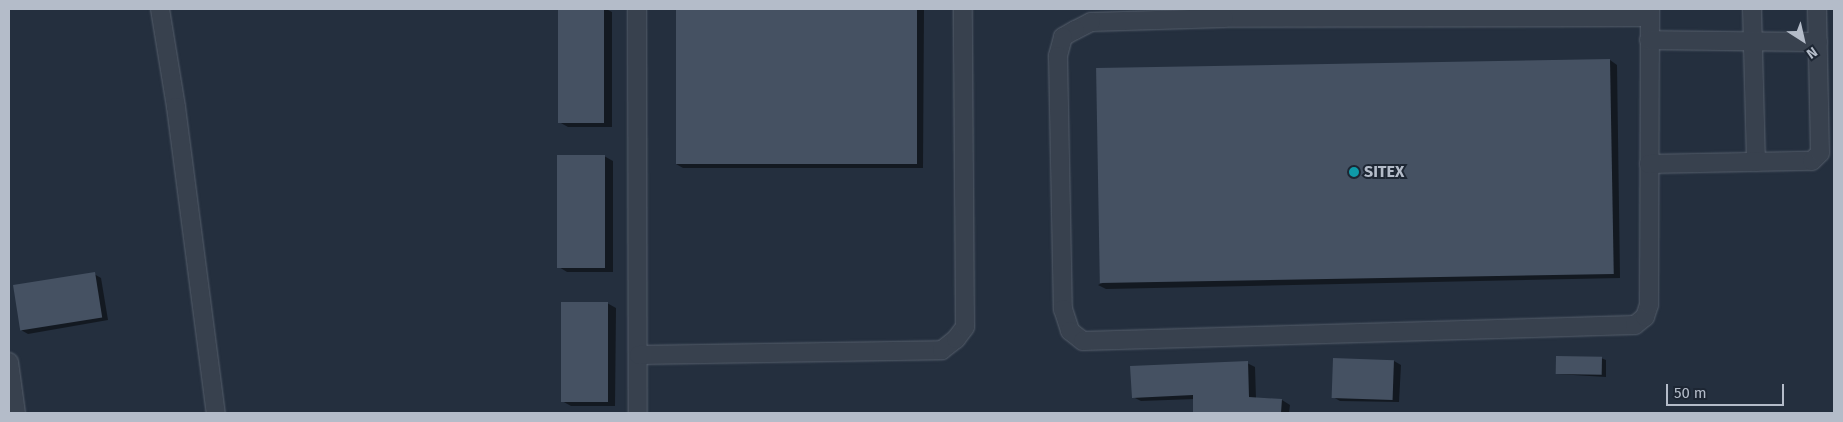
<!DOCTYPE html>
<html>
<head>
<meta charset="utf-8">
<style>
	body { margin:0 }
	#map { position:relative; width:1843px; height:422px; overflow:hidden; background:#242f3e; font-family:"Fira Sans",sans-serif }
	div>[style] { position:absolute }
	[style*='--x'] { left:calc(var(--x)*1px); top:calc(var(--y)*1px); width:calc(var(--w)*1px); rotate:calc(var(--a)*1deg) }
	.shadow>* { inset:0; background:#0007 }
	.building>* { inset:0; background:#455162; transform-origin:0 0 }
	.roads { filter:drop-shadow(0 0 1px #565f6c) drop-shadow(0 0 1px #565f6c) }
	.minor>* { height:18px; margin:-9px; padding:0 9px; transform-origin:9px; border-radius:9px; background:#38414e }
	.dots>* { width:14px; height:14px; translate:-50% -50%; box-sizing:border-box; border:2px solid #1d2633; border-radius:50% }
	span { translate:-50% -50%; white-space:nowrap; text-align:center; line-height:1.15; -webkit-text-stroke:4px #1d2633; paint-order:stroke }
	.poi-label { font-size:16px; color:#b4bcc9; font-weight:700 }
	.left { translate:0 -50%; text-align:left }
	.frame { position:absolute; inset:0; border:10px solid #b4bcc9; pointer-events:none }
	.north { position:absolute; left:1778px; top:15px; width:50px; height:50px; -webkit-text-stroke:4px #1d2633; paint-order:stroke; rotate:145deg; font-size:14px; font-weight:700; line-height:20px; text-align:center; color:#b4bcc9 }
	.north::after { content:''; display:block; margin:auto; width:18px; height:22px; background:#b4bcc9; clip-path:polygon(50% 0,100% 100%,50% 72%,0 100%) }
	.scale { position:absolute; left:1666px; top:384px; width:118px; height:22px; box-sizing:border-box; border:2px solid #b4bcc9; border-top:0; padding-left:6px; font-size:15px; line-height:18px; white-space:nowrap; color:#b4bcc9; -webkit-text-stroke:4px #1d2633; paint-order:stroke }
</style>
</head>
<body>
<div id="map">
	<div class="shadow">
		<i style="clip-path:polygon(559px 9px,606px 9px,612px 12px,612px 127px,568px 127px,559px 122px)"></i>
		<i style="clip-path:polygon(677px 9px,924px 9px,923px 168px,683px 168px,676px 164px)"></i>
		<i style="clip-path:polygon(1610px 60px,1617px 65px,1620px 278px,1106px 289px,1098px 285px)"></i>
		<i style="clip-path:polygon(604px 156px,613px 161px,613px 272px,567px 272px,559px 267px)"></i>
		<i style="clip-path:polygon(94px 274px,101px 278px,108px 320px,28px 334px,21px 330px)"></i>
		<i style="clip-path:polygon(607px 303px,616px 308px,615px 406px,571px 406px,562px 401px)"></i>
		<i style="clip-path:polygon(1601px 358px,1606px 360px,1606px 377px,1557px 374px)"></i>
		<i style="clip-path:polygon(1394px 361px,1401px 365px,1399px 402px,1340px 401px,1333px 397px)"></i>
		<i style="clip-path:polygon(1247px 363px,1255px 367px,1256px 399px,1282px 400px,1290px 405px,1289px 413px,1194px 413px,1195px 399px,1141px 401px,1133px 397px)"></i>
	</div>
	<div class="building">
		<i style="left:558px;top:9px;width:46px;height:114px"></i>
		<i style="left:676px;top:9px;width:241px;height:155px"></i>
		<i style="left:1610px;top:59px;width:215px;height:514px;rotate:89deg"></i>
		<i style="left:557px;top:155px;width:48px;height:113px"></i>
		<i style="left:95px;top:272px;width:46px;height:83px;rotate:81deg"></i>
		<i style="left:561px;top:302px;width:47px;height:100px"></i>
		<i style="left:1556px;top:356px;width:46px;height:18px;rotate:1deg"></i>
		<i style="left:1333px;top:358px;width:61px;height:40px;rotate:2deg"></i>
		<i style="clip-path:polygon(1248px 361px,1249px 397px,1282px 399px,1281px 413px,1193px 413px,1193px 395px,1132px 398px,1130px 366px)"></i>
	</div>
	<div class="roads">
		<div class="minor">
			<i style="--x:160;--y:9;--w:99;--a:80.7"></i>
			<i style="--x:176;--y:107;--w:309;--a:82.6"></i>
			<i style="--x:637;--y:9;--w:404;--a:89.9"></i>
			<i style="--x:1752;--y:9;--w:153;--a:88.5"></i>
			<i style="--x:1649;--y:17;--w:425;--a:179.9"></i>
			<i style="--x:1224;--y:18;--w:133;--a:178.3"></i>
			<i style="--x:1091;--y:22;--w:18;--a:153"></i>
			<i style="--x:1075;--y:30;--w:14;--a:150"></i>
			<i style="--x:1063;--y:37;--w:20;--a:105"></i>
			<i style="--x:1058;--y:56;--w:253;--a:88.9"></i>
			<i style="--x:1063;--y:309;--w:23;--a:72"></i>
			<i style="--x:1070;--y:331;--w:16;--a:38"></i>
			<i style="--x:1083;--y:341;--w:552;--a:-1.66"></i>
			<i style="--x:1635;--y:325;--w:13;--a:-39"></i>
			<i style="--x:1645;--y:317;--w:13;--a:-72"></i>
			<i style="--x:1649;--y:305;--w:296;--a:-89.8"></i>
			<i style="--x:1649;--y:40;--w:169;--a:0.7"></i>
			<i style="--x:1649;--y:164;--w:163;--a:-1.1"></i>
			<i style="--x:1812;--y:161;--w:11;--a:-45"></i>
			<i style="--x:1820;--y:153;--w:144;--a:-91.2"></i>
			<i style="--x:639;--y:355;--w:303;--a:-0.9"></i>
			<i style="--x:942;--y:350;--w:18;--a:-38"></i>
			<i style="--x:956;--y:339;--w:15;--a:-53"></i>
			<i style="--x:965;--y:327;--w:318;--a:-90.4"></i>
			<i style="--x:9;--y:362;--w:51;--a:82.2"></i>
		</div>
	</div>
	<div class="dots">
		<i style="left:1354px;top:172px;background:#0f9aa8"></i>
	</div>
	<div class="poi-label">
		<span class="left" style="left:1364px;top:172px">SITEX</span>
	</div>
	<div class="frame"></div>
	<div class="north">N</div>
	<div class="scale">50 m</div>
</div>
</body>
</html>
